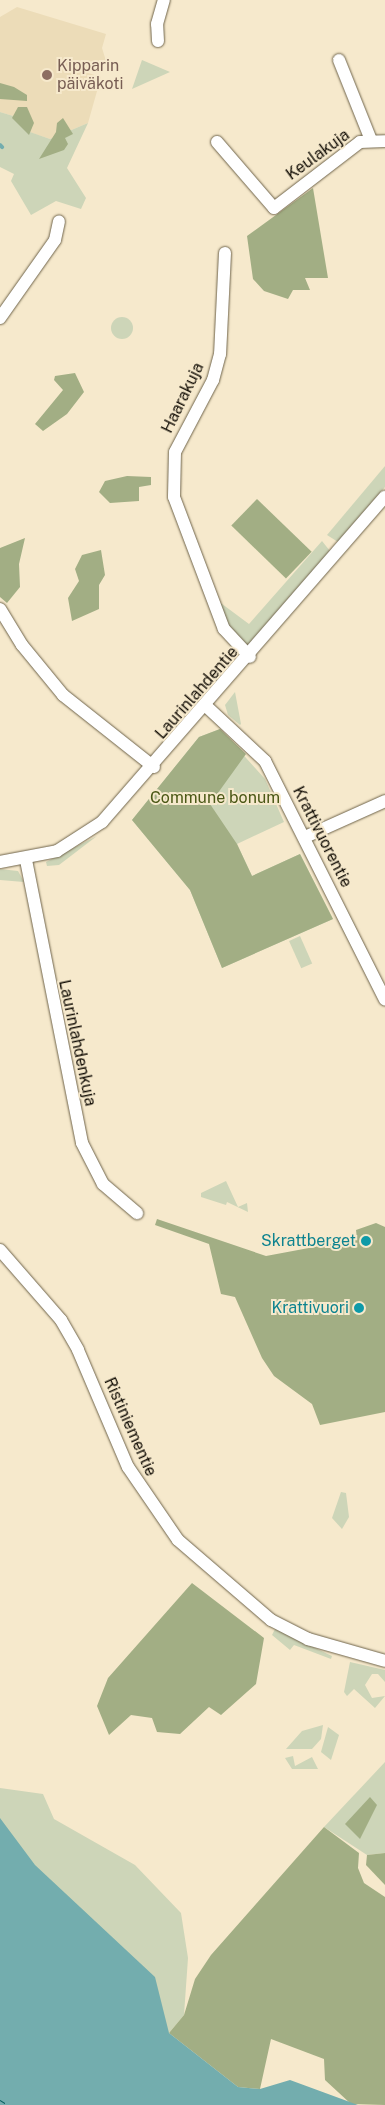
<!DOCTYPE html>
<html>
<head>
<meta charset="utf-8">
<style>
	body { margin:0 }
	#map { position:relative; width:385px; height:2105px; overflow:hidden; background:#f6e9cc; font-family:"Public Sans",sans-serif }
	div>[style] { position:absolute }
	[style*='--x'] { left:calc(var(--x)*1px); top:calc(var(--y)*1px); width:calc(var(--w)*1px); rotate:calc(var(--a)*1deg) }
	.built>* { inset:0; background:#ecdcb8 }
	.green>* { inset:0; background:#cdd5b8; transform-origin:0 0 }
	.round { border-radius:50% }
	.forest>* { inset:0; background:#a2ae84; transform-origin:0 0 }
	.water>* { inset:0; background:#73adae }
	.stream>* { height:4px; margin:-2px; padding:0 2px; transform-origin:2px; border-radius:2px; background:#73adae }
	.ferry>* { height:1px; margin-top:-0.5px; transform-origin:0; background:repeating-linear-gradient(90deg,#075d5f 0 6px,transparent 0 11px) }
	.roads { filter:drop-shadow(0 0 1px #6f644b) drop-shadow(0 0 1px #6f644b) }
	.minor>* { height:12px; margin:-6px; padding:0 6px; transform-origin:6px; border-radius:6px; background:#fff }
	.dots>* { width:14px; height:14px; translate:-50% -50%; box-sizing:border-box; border:2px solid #f6e9cc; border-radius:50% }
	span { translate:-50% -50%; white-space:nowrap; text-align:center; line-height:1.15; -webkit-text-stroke:4px #f6e9cc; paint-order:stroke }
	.education-label { font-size:16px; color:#785e54 }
	.left { translate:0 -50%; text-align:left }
	.street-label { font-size:16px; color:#110c04 }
	.park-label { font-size:16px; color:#4b5816 }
	.culture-label { font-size:16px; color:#0d838f }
	.right { translate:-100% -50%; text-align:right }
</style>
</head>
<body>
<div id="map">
	<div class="built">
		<i style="clip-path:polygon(17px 7px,106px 34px,102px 48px,106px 61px,100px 65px,89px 62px,85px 72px,101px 77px,88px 123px,50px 139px,29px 132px,23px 119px,0 112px,0 17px)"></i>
	</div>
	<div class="green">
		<i style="clip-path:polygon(142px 60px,170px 72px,132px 89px)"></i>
		<i style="clip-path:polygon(0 112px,23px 119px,30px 132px,50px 139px,88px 123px,67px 168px,86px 198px,81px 209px,56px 201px,31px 215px,11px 181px,14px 174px,0 167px)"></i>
		<i class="round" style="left:111px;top:317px;width:22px;height:22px"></i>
		<i style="clip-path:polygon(385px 466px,385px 487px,338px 542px,327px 535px)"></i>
		<i style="clip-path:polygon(322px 541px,330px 551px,250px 644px,243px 645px,232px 634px,218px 601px,249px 624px)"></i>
		<i style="clip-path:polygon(235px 692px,241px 724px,240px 725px,228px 715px,225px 705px)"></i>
		<i style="clip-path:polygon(220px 729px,265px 779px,284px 822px,237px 844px,252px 876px,300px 854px,333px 919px,222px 968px,190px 890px,132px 820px,199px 737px)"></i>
		<i style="clip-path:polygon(97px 836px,59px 865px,47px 866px,46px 862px)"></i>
		<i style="clip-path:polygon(0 869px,18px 871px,24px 882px,0 880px)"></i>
		<i style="left:300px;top:936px;width:30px;height:12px;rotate:66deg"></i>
		<i style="clip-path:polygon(226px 1181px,238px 1207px,247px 1203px,248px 1212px,227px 1202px,226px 1205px,201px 1197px,201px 1193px)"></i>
		<i style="clip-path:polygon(341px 1492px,346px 1493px,349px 1517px,342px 1529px,332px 1518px)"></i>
		<i style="clip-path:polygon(275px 1629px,332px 1656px,331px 1659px,294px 1645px,290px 1650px,272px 1635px)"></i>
		<i style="clip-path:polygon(350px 1662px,385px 1670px,385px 1682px,378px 1674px,372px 1674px,365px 1685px,372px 1698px,385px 1696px,375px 1708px,354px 1689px,347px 1696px,344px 1692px)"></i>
		<i style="clip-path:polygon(323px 1725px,321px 1739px,312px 1749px,286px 1749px,302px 1731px)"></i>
		<i style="clip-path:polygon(328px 1727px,339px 1735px,331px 1760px,321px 1752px)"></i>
		<i style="clip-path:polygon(293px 1756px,295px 1766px,312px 1757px,318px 1769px,292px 1769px,285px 1758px)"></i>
		<i style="clip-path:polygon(385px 1762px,385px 1853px,367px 1855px,324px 1827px)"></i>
		<i style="clip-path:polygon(0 1788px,43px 1794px,54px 1819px,135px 1865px,181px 1913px,188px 1958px,184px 2015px,169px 2033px,0 1916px)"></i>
	</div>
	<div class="forest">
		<i style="clip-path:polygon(0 83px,14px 87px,27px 95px,27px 101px,0 99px)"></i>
		<i style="clip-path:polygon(18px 107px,27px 107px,34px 123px,29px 135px,12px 118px)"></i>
		<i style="clip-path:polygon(63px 118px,73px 134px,65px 138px,68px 144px,64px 150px,39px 159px,56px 132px,57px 123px)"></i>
		<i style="clip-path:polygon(313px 188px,328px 278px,305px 278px,310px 290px,293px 290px,288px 299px,264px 291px,253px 279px,247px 236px)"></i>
		<i style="clip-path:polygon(75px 373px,84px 392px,67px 414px,43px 431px,35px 424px,63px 390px,54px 380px,55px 376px)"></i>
		<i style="clip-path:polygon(127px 476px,151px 477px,151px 485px,139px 487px,139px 501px,110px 503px,99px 492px,105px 481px)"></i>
		<i style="left:257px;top:499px;width:76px;height:37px;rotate:44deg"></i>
		<i style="clip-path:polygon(25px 538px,19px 564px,20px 587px,7px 603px,0 597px,0 548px)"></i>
		<i style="clip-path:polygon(101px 550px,105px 575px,99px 585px,99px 609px,72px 621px,68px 598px,79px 581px,75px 569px,82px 555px)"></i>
		<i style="clip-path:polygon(220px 729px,246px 754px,210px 804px,237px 844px,252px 876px,300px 854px,333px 919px,222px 968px,190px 890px,132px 820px,199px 737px)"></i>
		<i style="clip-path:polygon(157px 1219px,266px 1256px,357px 1239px,356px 1230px,376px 1223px,385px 1227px,385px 1412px,320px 1425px,312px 1404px,274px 1376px,262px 1358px,235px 1297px,221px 1294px,209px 1244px,155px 1225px)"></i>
		<i style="clip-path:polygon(192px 1583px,264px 1638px,256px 1684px,221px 1715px,209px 1707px,180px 1734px,157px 1732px,152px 1718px,131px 1715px,109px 1735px,97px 1706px,108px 1678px)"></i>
		<i style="clip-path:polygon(370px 1797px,377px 1805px,360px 1839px,345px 1824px)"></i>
		<i style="clip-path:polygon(324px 1827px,359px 1853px,358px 1868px,364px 1883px,385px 1897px,385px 2105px,351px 2104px,325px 2080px,324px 2059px,271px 2039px,260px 2089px,238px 2087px,169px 2033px,184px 2015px,195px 1979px,211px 1955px)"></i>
		<i style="clip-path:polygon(385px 1853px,385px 1885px,366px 1865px,367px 1855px)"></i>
	</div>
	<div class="water">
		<i style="clip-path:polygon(0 1818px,35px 1865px,155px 1977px,169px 2033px,238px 2087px,260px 2089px,290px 2080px,358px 2105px,0 2105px)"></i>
	</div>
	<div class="stream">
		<i style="--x:0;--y:145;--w:3;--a:45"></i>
	</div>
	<div class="ferry">
		<i style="--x:0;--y:2100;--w:9;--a:32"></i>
	</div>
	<div class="roads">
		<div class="minor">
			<i style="--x:158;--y:41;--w:17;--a:-93"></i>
			<i style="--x:157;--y:24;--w:25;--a:-74"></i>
			<i style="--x:339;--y:60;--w:86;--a:68.2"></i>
			<i style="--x:217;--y:142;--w:87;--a:49.2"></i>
			<i style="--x:274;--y:208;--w:108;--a:-37.5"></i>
			<i style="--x:360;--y:142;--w:25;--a:-2"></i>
			<i style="--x:225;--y:253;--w:101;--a:92.8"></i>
			<i style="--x:220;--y:354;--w:27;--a:105"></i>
			<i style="--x:213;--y:380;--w:81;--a:117.8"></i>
			<i style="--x:175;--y:452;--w:45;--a:91.3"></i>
			<i style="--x:174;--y:497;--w:141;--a:69.3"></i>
			<i style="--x:224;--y:629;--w:38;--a:47"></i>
			<i style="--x:0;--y:318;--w:95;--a:-54.8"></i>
			<i style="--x:55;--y:240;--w:19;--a:-78"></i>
			<i style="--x:0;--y:609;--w:42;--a:58.6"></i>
			<i style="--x:22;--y:645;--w:65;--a:50.6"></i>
			<i style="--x:63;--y:695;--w:116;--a:38.4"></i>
			<i style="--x:206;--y:706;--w:81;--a:43"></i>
			<i style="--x:265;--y:761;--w:267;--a:63.3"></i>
			<i style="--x:305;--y:837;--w:88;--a:-24.2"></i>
			<i style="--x:26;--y:860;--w:288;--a:78.8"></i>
			<i style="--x:82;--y:1143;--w:46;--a:62.9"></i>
			<i style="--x:103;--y:1184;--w:45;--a:40.5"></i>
			<i style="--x:0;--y:862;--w:58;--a:-10.9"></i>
			<i style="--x:57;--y:851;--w:54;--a:-32.8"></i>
			<i style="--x:102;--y:822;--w:431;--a:-49"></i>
			<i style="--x:0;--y:1250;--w:93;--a:48.9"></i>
			<i style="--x:61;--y:1320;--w:34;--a:60"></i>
			<i style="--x:78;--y:1350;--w:127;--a:66.9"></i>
			<i style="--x:128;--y:1467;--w:88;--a:55.6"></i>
			<i style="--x:178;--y:1540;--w:123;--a:40.7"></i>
			<i style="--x:271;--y:1620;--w:42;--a:27.2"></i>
			<i style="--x:308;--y:1639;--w:80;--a:15.9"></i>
		</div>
	</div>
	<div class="dots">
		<i style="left:47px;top:75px;background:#8d6e63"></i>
		<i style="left:366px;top:1241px;background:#0f9aa8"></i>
		<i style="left:359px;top:1308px;background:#0f9aa8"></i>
	</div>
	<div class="education-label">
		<span class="left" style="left:57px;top:75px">Kipparin<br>päiväkoti</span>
	</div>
	<div class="street-label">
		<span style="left:318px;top:155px;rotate:-36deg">Keulakuja</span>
		<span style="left:183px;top:398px;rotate:-64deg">Haarakuja</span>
		<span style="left:197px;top:693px;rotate:-49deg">Laurinlahdentie</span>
		<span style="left:322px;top:837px;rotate:63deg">Krattivuorentie</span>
		<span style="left:77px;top:1043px;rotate:78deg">Laurinlahdenkuja</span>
		<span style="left:130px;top:1427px;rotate:66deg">Ristiniementie</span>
	</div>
	<div class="park-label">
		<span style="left:215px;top:798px">Commune bonum</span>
	</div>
	<div class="culture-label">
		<span class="right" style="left:356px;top:1241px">Skrattberget</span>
		<span class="right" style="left:349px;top:1308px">Krattivuori</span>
	</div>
</div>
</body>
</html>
